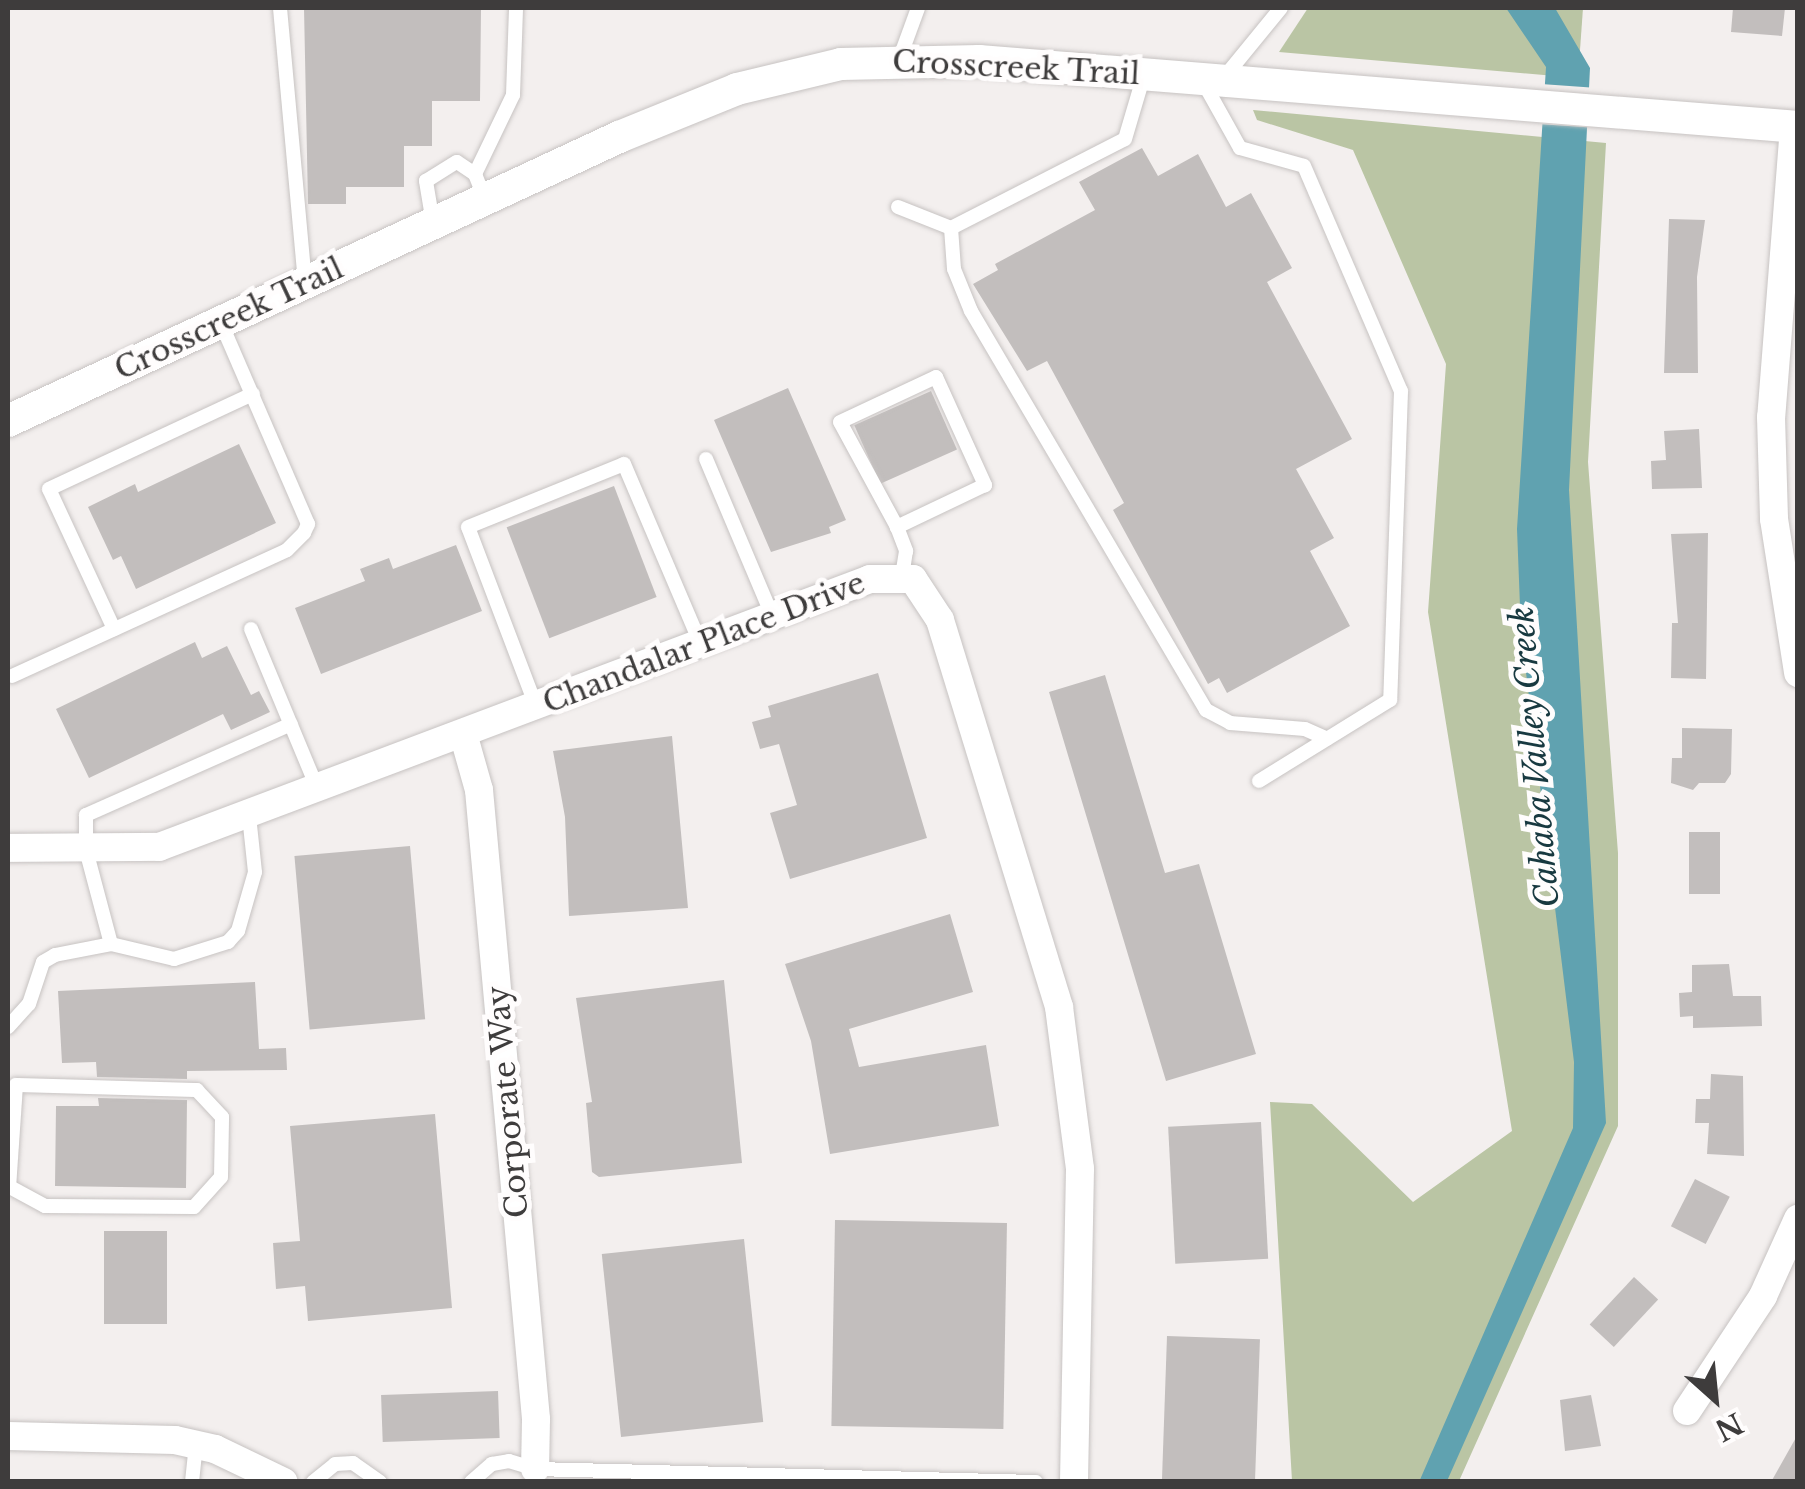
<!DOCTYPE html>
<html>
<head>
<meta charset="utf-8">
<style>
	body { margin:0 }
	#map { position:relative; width:1805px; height:1489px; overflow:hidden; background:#f3efee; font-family:"Libre Baskerville",serif }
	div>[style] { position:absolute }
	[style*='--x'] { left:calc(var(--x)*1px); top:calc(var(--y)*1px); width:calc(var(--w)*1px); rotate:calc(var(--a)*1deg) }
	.green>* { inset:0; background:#bac5a4 }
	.water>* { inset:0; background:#60a2b0 }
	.pier>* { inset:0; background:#f3efee; transform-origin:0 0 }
	.building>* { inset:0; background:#c2bebd; transform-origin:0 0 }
	.roads { filter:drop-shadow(0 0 2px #c7c3c2) drop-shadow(0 0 2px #c7c3c2) }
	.service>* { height:14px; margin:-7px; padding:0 7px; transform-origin:7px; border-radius:7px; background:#fff }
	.minor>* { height:28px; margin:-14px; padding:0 14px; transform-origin:14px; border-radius:14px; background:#fff }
	.tertiary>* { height:32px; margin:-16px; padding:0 16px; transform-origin:16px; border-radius:16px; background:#fff }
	span { translate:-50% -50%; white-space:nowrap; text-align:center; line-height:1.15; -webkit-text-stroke:10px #fffdfd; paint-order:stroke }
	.street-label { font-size:30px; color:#3e3c3c }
	.water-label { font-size:32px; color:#183940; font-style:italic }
	.frame { position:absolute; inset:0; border:10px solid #3e3c3c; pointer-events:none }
	.north { position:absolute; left:1665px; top:1349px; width:100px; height:100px; -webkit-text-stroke:8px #fffdfd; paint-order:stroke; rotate:153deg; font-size:28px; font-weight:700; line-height:40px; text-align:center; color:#3e3c3c }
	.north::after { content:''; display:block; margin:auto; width:35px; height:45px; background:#3e3c3c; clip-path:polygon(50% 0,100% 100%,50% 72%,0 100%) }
</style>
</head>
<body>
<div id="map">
	<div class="green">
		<i style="clip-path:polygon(1308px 8px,1583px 8px,1578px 78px,1279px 52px)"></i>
		<i style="clip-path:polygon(1253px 110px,1606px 143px,1588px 462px,1618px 853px,1618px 1126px,1459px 1481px,1292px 1481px,1270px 1102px,1312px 1104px,1413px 1202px,1512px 1131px,1428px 612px,1446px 364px,1353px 150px,1257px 120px)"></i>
	</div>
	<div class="water">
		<i style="clip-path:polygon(1506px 8px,1555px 8px,1590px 68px,1569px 490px,1606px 1123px,1447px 1481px,1419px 1482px,1573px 1128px,1574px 1062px,1521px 632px,1517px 529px,1546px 67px)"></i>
	</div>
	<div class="pier">
		<i style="left:1541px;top:84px;width:53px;height:40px;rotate:4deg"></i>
	</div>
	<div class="building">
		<i style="clip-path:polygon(304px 8px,481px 8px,480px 101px,432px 101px,432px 146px,404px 146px,404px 187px,346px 187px,346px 204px,308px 204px)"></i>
		<i style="clip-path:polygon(1733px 8px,1785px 8px,1782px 36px,1731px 32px)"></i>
		<i style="clip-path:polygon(1142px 148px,1158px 176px,1198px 154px,1226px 207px,1251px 193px,1292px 268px,1267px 282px,1352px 439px,1296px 469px,1334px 538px,1310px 551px,1350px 626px,1227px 693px,1219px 678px,1208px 684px,1113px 510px,1124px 503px,1047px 361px,1027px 371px,973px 284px,998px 270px,995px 264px,1095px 210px,1079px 182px)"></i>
		<i style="clip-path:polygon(1669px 219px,1705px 220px,1697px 277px,1698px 373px,1664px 373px)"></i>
		<i style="clip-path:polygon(788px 388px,846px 520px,829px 527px,831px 533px,771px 552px,714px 420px)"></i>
		<i style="left:931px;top:391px;width:64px;height:84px;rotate:66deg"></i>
		<i style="clip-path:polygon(1699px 429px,1702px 488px,1652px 489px,1651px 461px,1666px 460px,1664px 431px)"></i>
		<i style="clip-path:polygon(239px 444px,276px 523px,136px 589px,121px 556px,113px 560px,88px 507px,135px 484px,138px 492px)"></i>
		<i style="left:614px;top:486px;width:119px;height:115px;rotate:69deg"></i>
		<i style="clip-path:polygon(1708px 533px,1706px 679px,1671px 678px,1672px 623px,1678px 623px,1671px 534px)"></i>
		<i style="clip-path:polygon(456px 545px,482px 611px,321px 674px,295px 608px,365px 581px,360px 569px,389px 558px,393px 569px)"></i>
		<i style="clip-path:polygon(195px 642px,202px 658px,227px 646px,251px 695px,259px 691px,270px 712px,231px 730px,223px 714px,89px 778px,56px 709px)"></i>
		<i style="clip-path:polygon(878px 673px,927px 838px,790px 879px,770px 813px,797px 805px,779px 744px,760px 749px,752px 722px,771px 717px,768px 706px)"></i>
		<i style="clip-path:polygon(1105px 675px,1165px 873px,1199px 864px,1256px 1054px,1166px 1081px,1049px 692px)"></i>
		<i style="clip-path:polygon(1682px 728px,1732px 729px,1731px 774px,1725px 783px,1699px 783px,1693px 790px,1671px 783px,1672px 758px,1682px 758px)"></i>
		<i style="clip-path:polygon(672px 736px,688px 908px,569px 916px,565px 817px,553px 751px)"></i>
		<i style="left:1689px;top:832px;width:31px;height:62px"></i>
		<i style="left:410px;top:846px;width:174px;height:116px;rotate:85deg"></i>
		<i style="clip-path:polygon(950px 914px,973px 992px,849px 1029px,859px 1067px,986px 1045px,999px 1126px,830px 1154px,811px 1041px,785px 964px)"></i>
		<i style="clip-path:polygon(1729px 964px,1733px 996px,1761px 996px,1762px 1026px,1693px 1028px,1693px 1016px,1680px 1017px,1679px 993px,1692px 992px,1692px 965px)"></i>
		<i style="clip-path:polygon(724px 980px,742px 1163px,599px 1177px,592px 1172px,586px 1103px,592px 1102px,576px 998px)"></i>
		<i style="clip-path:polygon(255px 982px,259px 1049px,286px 1048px,287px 1070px,187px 1071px,187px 1079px,97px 1077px,96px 1062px,62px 1063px,58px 991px)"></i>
		<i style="clip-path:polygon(1711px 1074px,1743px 1076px,1744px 1156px,1707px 1154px,1709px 1123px,1695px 1123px,1696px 1099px,1710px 1099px)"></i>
		<i style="clip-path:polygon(98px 1098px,187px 1100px,186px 1188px,55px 1186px,56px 1106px,99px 1106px)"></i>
		<i style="clip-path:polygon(435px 1114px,452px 1308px,308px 1321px,305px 1286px,276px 1289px,273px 1243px,300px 1241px,290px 1126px)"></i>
		<i style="left:1261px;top:1122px;width:137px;height:93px;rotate:87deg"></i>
		<i style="left:1695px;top:1179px;width:39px;height:53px;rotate:27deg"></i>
		<i style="left:835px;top:1220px;width:172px;height:206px;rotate:1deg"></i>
		<i style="left:104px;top:1231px;width:63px;height:93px"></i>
		<i style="left:744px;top:1239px;width:184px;height:143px;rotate:84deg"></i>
		<i style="left:1634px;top:1277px;width:33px;height:65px;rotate:43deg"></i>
		<i style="left:1167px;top:1336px;width:93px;height:146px;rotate:2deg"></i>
		<i style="left:498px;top:1391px;width:47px;height:117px;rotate:88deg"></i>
		<i style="clip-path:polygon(1591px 1395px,1601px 1446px,1565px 1451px,1560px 1400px)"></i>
		<i style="clip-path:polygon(1798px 1434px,1798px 1482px,1771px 1482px)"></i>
	</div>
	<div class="roads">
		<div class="service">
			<i style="--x:280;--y:8;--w:277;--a:84.8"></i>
			<i style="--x:899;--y:60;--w:55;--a:-69.9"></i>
			<i style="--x:1202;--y:80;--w:78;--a:60.8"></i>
			<i style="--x:1240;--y:148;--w:66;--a:15.7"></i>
			<i style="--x:1304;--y:166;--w:245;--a:66.7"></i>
			<i style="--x:1401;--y:391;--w:309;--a:92"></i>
			<i style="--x:1390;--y:700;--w:154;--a:148.3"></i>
			<i style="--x:1222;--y:80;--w:93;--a:-50.7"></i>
			<i style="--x:485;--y:199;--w:27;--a:-112"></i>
			<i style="--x:475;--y:174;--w:88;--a:-64.3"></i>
			<i style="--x:513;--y:95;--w:87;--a:-88"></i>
			<i style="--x:898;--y:207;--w:57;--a:21.6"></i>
			<i style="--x:951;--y:228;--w:195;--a:-27.1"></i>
			<i style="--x:1125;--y:139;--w:67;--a:-73.5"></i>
			<i style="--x:433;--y:223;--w:43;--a:-99.5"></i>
			<i style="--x:426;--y:181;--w:36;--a:-32"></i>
			<i style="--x:457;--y:162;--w:22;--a:34"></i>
			<i style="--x:951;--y:228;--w:41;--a:85.8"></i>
			<i style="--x:954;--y:269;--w:45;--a:68"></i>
			<i style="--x:971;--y:311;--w:463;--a:59.5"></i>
			<i style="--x:1206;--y:710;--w:27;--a:28"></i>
			<i style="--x:1230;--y:723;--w:75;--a:4.6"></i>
			<i style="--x:1305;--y:729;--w:24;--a:24"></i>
			<i style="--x:706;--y:459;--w:169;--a:67.1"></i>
			<i style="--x:897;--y:527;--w:119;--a:-118.5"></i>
			<i style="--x:840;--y:422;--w:106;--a:-25.1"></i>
			<i style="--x:936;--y:377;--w:119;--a:65.6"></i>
			<i style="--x:985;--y:485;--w:98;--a:154.5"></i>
			<i style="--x:897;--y:527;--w:26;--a:69"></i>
			<i style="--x:906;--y:551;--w:24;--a:99"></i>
			<i style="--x:114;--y:629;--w:154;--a:-114.9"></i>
			<i style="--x:49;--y:489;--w:225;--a:-25"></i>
			<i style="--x:251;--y:629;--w:174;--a:67.4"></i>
			<i style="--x:12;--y:676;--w:302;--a:-24.6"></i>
			<i style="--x:287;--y:550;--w:24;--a:-45"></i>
			<i style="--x:304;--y:533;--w:10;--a:-66"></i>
			<i style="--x:308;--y:524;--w:219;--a:-113.4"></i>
			<i style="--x:536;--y:706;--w:191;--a:-110.8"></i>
			<i style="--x:468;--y:527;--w:168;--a:-22"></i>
			<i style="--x:624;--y:464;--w:194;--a:66.9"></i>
			<i style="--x:111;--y:944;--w:97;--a:-104.9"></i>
			<i style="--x:86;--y:850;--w:35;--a:-90"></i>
			<i style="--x:86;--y:815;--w:224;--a:-23.9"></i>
			<i style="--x:8;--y:1027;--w:31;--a:-48"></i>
			<i style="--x:29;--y:1004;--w:44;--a:-71.6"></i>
			<i style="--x:43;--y:962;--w:14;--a:-30"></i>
			<i style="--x:55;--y:955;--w:57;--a:-11.1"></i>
			<i style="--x:111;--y:944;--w:65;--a:13.4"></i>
			<i style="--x:174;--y:959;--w:57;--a:-17.5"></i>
			<i style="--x:228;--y:942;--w:15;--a:-48"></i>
			<i style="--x:238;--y:931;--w:61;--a:-73.9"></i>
			<i style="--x:255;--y:872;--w:56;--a:-96.1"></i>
			<i style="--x:8;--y:1186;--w:42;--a:28.4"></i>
			<i style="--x:45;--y:1206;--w:149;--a:0.4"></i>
			<i style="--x:194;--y:1207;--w:40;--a:-48"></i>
			<i style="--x:221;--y:1177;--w:60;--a:-89"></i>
			<i style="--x:222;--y:1117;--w:37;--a:-133"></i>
			<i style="--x:197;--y:1090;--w:181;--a:-178.4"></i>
			<i style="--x:16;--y:1085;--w:102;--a:93.9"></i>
			<i style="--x:192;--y:1482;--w:37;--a:-84"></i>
			<i style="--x:313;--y:1482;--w:28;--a:-39"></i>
			<i style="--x:335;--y:1464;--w:18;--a:-3"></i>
			<i style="--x:353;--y:1463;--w:33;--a:35"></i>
			<i style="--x:471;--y:1482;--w:28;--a:-41"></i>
			<i style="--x:492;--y:1464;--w:17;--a:-10"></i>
			<i style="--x:509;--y:1461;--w:27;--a:17"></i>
			<i style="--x:535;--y:1469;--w:501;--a:1.49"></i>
		</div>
		<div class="minor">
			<i style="--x:1794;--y:127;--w:291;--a:94.5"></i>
			<i style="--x:1771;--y:417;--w:102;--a:88.3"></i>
			<i style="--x:1774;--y:519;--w:156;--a:81.1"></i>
			<i style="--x:464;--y:737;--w:55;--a:74.2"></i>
			<i style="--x:479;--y:790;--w:632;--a:84.82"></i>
			<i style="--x:536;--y:1419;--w:50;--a:91.1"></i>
			<i style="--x:8;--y:848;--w:151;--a:-0.4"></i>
			<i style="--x:159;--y:847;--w:760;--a:-20.65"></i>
			<i style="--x:870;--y:579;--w:43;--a:0"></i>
			<i style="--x:913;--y:579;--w:49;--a:56.6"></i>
			<i style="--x:940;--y:620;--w:405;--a:72.9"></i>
			<i style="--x:1059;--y:1007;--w:163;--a:82.6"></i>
			<i style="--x:1080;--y:1169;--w:313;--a:91.1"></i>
			<i style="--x:1687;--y:1411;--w:138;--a:-56.5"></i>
			<i style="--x:1763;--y:1296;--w:85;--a:-65.6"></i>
			<i style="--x:8;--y:1436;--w:167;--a:1.4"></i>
			<i style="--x:175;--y:1440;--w:41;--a:12.7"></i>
			<i style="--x:215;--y:1449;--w:76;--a:25.6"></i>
		</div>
		<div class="tertiary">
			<i style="--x:8;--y:421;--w:674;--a:-24.93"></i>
			<i style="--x:619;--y:137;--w:127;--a:-22.1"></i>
			<i style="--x:737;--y:89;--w:107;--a:-13.5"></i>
			<i style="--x:841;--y:64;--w:138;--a:-1.2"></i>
			<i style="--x:979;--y:61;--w:822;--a:4.61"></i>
		</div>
	</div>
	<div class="street-label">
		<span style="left:1016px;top:68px;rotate:3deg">Crosscreek Trail</span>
		<span style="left:229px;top:319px;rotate:-25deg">Crosscreek Trail</span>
		<span style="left:704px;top:643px;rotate:-21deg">Chandalar Place Drive</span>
		<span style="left:508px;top:1102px;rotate:-95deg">Corporate Way</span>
	</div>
	<div class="water-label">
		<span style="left:1535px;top:757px;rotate:-95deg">Cahaba Valley Creek</span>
	</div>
	<div class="frame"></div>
	<div class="north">N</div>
</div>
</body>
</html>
